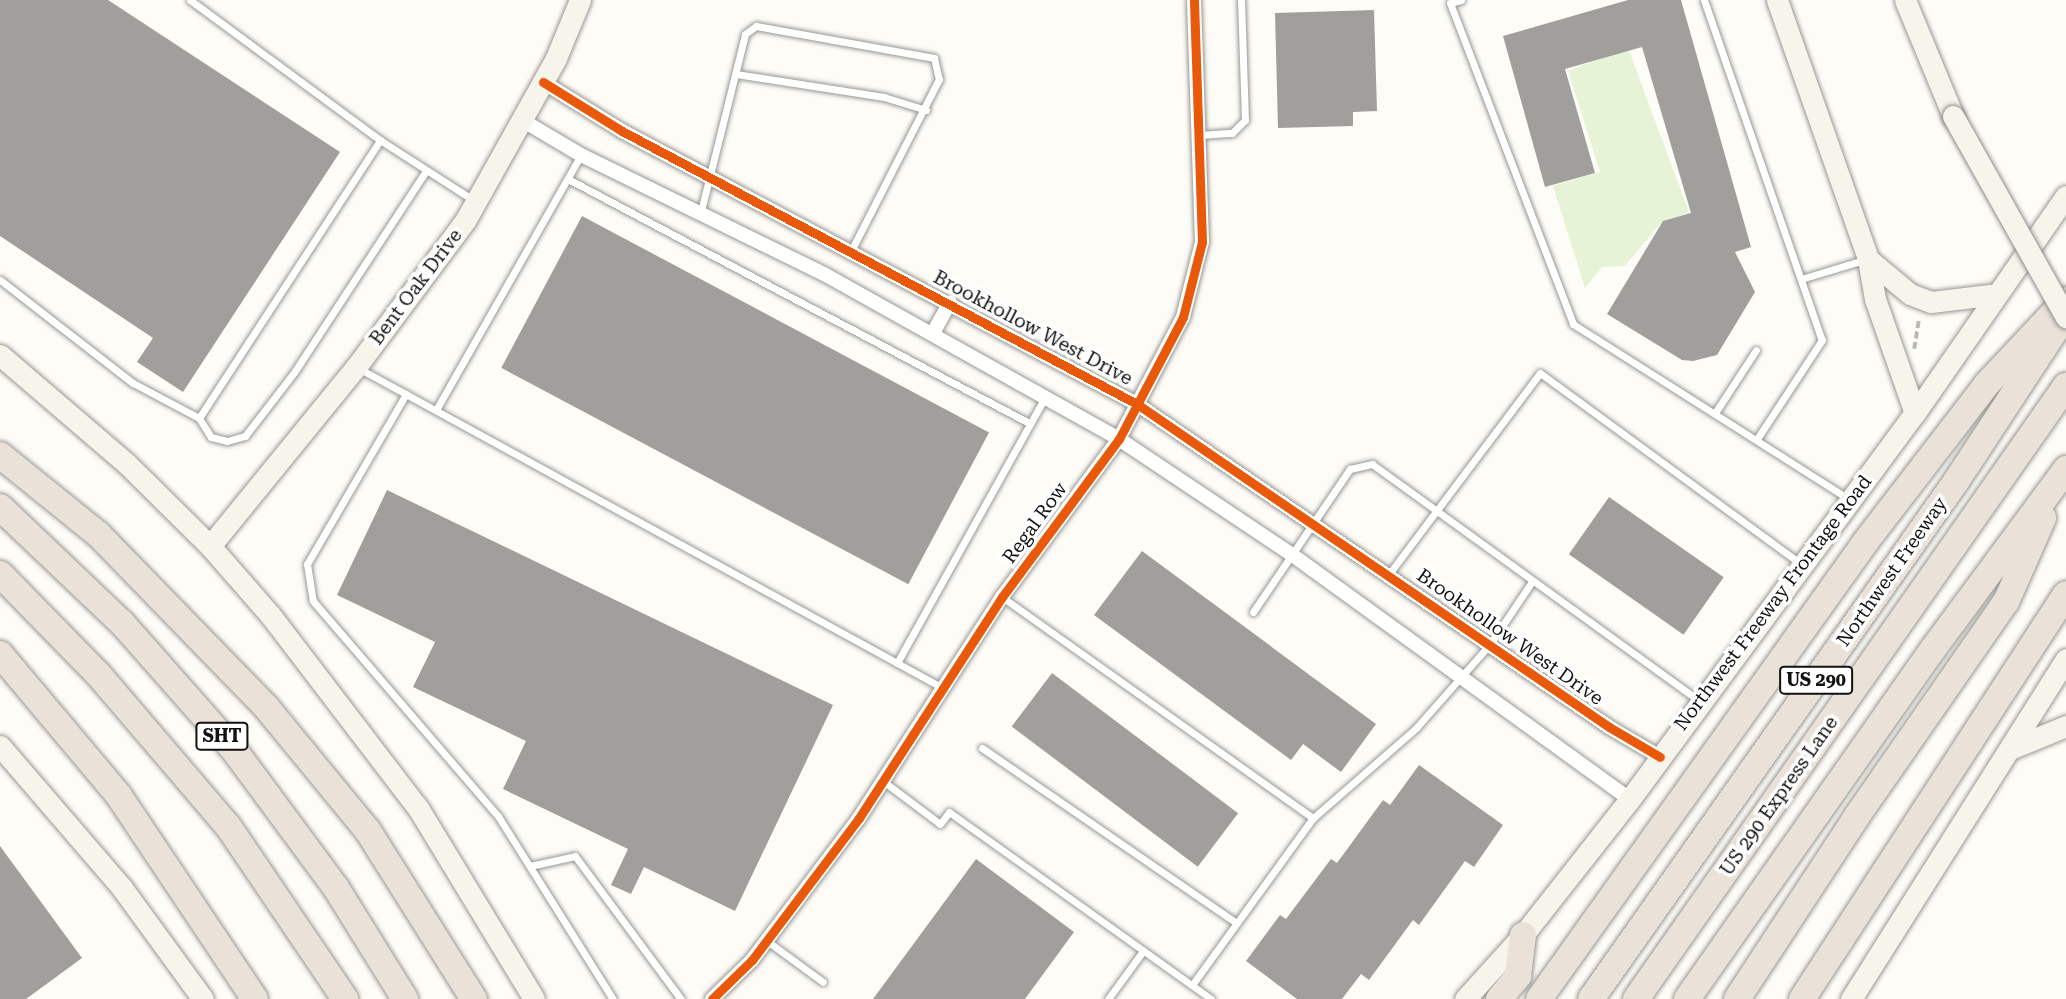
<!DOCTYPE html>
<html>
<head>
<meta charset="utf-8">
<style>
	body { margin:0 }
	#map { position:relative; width:2066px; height:999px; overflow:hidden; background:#fdfcf7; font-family:"Roboto Serif",serif }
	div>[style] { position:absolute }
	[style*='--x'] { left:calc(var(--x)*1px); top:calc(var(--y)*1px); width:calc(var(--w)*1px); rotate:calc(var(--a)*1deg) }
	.green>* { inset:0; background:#e7f3d7 }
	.building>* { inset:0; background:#a19f9c; transform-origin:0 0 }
	.path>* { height:3.5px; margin-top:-1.75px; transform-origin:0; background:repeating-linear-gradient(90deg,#b9b9b8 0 7px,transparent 0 10.5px) }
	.roads { filter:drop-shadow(0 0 2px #979795) drop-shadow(0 0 2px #979795) }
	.lane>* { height:7px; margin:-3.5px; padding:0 3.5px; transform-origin:3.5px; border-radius:3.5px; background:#fffffe }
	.street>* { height:14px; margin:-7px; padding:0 7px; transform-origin:7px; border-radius:7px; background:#fffffe }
	.secondary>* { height:21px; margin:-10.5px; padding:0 10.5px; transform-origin:10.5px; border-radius:10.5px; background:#f6f4eb }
	.highway>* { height:26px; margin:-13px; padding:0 13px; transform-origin:13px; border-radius:13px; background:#eae1d8 }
	.bridges { filter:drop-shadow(0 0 2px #8e8d8b) drop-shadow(0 0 2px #8e8d8b) }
	.secondary-bridge>* { height:21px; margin:-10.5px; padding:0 10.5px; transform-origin:10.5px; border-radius:10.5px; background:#f6f4eb }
	.cycleway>* { height:9px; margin:-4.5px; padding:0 4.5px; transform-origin:4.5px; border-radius:4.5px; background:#e8590c }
	span { translate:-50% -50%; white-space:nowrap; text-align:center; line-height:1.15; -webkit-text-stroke:7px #fff; paint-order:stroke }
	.shield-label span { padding:2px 5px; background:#fff; border:2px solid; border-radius:5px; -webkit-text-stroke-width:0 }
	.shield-label { font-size:18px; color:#111; font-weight:700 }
	.street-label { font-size:19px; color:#111 }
</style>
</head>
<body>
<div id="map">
	<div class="green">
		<i style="clip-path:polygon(1628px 48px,1692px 220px,1675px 230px,1660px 224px,1625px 266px,1602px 267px,1585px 288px,1553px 186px,1600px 172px,1568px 71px)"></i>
	</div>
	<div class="building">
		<i style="clip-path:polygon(0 0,108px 0,340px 152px,183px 392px,137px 362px,153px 338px,0 236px)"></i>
		<i style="clip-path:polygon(1628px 0,1681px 0,1751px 247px,1735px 252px,1755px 292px,1717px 355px,1693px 361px,1682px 360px,1607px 314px,1663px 221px,1691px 213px,1642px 47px,1565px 69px,1595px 173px,1545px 187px,1503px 36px)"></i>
		<i style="clip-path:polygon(1374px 10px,1377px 111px,1353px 112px,1353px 126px,1278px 128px,1275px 13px)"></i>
		<i style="left:582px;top:216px;width:461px;height:172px;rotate:28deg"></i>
		<i style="clip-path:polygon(387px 490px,833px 705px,735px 911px,644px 867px,631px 894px,611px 885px,628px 849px,503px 789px,526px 741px,413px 687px,435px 642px,337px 595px)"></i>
		<i style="left:1609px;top:497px;width:140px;height:70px;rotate:35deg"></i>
		<i style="clip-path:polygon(1142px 551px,1376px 724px,1341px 772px,1303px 744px,1291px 760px,1094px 615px)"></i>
		<i style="left:1052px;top:673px;width:233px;height:67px;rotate:37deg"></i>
		<i style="clip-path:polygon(1419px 765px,1503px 825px,1474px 867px,1465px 861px,1419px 925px,1413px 920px,1369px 980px,1361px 974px,1342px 999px,1297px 999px,1246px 961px,1280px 915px,1286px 919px,1331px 859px,1337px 863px,1383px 800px,1390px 805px)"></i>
		<i style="clip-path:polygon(0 846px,82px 958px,26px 999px,0 999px)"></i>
		<i style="clip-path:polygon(976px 859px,1074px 932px,1025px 999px,873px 999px)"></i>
	</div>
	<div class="path">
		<i style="--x:1914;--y:349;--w:31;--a:-81"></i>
	</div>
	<div class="roads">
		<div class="lane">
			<i style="--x:190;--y:0;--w:236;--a:36.4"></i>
			<i style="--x:1461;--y:0;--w:11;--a:165"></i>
			<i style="--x:1450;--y:3;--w:344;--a:69"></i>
			<i style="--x:1573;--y:324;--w:327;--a:32.4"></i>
			<i style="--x:1704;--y:0;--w:360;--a:70.9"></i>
			<i style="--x:1822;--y:340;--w:118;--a:123.3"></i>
			<i style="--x:736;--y:74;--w:150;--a:8.8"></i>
			<i style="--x:884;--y:97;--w:44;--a:17.2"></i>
			<i style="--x:1200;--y:135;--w:32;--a:-4"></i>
			<i style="--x:1232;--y:133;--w:18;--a:-45"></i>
			<i style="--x:1245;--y:120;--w:120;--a:-91.9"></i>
			<i style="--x:568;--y:179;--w:522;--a:27.89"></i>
			<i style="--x:701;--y:211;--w:182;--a:-76"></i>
			<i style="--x:745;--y:34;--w:14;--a:-36"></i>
			<i style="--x:756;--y:26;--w:181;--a:10.2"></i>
			<i style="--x:934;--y:58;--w:22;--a:77"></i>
			<i style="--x:939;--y:79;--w:193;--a:117.1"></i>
			<i style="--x:1801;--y:279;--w:66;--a:-16.8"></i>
			<i style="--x:0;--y:280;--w:168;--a:37.8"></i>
			<i style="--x:133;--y:383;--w:75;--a:27.9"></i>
			<i style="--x:199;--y:418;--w:332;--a:-56.9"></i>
			<i style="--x:380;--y:140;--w:111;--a:32.8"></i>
			<i style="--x:360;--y:369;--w:665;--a:28.69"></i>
			<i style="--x:406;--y:394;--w:197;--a:120.2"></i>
			<i style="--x:307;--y:564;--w:37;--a:81"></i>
			<i style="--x:313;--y:601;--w:284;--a:49.3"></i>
			<i style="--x:498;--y:816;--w:216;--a:57.9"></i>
			<i style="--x:436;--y:410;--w:293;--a:-60.4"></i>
			<i style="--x:1715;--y:413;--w:75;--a:-56.9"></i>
			<i style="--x:199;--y:418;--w:22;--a:58"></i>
			<i style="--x:211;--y:437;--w:16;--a:14"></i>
			<i style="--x:227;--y:441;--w:19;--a:-16"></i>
			<i style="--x:245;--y:436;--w:82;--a:-52.4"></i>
			<i style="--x:295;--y:371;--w:239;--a:-56.8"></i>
			<i style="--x:1389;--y:574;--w:251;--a:-53.1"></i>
			<i style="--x:1540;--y:373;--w:322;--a:36.2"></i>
			<i style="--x:1002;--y:597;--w:382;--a:35.4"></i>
			<i style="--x:1253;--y:612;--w:173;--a:-55.9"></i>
			<i style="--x:1350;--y:469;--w:23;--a:-13"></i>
			<i style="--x:1372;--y:464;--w:404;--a:35.9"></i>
			<i style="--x:897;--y:663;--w:307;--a:-60.9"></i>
			<i style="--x:982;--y:748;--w:309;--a:34.5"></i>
			<i style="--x:883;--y:781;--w:71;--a:37"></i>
			<i style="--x:940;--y:824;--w:15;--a:-53"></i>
			<i style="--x:949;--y:812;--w:322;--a:35.5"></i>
			<i style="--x:530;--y:866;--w:46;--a:-12.5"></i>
			<i style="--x:575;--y:856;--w:178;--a:53.5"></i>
			<i style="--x:767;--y:941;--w:69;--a:36.2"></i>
			<i style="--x:1192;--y:985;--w:206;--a:-54.1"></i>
			<i style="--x:1313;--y:818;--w:137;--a:-41.1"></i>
			<i style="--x:1416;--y:728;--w:112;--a:-48.6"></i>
			<i style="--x:1490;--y:644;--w:73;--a:-56.1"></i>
			<i style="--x:1108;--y:999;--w:59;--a:-53.9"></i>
		</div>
		<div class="street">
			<i style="--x:543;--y:82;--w:93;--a:31.8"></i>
			<i style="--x:622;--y:131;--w:583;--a:27.93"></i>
			<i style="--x:1137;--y:404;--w:572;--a:34.38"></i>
			<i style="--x:1609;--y:727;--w:59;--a:30.5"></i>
			<i style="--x:522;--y:120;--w:69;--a:30.7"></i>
			<i style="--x:581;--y:155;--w:271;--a:26.1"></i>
			<i style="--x:824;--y:274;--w:338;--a:29.2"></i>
			<i style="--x:1119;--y:439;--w:207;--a:33.8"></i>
			<i style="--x:1291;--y:554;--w:418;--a:35.9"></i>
			<i style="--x:933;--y:333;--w:35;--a:-61"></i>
			<i style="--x:712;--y:999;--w:56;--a:-44.3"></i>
			<i style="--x:752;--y:960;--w:178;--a:-53"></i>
			<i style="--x:859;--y:818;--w:263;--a:-57.1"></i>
			<i style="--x:1002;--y:597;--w:197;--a:-53.5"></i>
			<i style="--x:1119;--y:439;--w:138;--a:-62.3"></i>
			<i style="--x:1183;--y:317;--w:77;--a:-75.8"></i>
			<i style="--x:1202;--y:242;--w:242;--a:-91.9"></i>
		</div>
		<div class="secondary">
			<i style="--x:1777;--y:0;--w:275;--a:70.6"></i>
			<i style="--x:1868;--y:259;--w:41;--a:80.1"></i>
			<i style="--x:1875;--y:299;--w:121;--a:70.7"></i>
			<i style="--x:1905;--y:0;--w:126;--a:67.5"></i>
			<i style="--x:1868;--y:259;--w:55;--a:39.8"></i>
			<i style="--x:1910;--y:294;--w:22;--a:21"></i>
			<i style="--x:1931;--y:302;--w:66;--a:-6.9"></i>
			<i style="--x:0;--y:355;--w:167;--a:40.6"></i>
			<i style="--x:127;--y:464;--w:117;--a:44.7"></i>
			<i style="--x:210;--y:546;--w:93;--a:48.9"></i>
			<i style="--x:271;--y:616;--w:242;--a:52.6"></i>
			<i style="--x:418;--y:808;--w:223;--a:58.7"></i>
			<i style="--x:210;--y:546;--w:231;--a:-50.8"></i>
			<i style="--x:356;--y:367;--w:182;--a:-53.3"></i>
			<i style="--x:465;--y:221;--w:187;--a:-60.8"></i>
			<i style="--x:556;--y:58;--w:63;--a:-67.5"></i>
			<i style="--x:0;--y:746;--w:187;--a:49.3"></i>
			<i style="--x:122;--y:888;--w:137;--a:53.9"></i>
			<i style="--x:2010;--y:749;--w:61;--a:-22.3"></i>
			<i style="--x:1465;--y:999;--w:86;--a:-47.8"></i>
			<i style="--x:1523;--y:935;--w:173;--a:-51.8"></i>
			<i style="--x:1630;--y:799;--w:480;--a:-53.6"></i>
			<i style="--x:1915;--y:413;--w:264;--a:-55.2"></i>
			<i style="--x:1851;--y:999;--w:402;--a:-57.7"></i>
		</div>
		<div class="highway">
			<i style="--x:0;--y:455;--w:126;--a:38.9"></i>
			<i style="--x:98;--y:534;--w:243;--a:45.8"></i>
			<i style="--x:267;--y:708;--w:159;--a:50.6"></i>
			<i style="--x:368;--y:831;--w:199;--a:57.8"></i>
			<i style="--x:0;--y:507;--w:168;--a:43.6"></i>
			<i style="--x:122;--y:623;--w:169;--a:48.6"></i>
			<i style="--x:234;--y:750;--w:172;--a:53.5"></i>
			<i style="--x:336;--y:888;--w:131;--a:58.1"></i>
			<i style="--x:0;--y:574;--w:140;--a:45.6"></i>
			<i style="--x:98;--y:674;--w:200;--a:49.5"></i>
			<i style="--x:228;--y:826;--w:209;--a:55.9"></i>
			<i style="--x:0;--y:654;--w:185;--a:50"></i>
			<i style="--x:119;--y:796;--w:244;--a:56.2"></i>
			<i style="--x:1499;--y:999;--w:30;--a:-50"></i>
			<i style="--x:1518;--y:976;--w:41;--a:-83"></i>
			<i style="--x:1539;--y:999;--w:564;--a:-54.45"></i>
			<i style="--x:1867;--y:540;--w:197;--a:-52.4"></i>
			<i style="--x:1987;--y:384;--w:115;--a:-46.8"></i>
			<i style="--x:1591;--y:999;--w:631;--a:-54.8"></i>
			<i style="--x:1955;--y:483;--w:186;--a:-56.7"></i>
			<i style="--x:1636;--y:999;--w:749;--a:-54.95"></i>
			<i style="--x:1687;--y:999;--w:428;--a:-54.9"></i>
			<i style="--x:1933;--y:649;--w:224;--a:-53.5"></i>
			<i style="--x:1737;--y:999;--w:219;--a:-56.7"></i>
			<i style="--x:1857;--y:816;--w:261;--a:-55.2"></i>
			<i style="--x:2006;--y:602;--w:92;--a:-66.2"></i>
			<i style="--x:1802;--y:999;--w:483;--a:-56.9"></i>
		</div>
	</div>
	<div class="bridges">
		<div class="secondary-bridge">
			<i style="--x:1953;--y:116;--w:231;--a:60.7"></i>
		</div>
	</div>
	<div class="cycleway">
		<i style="--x:543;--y:82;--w:93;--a:31.8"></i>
		<i style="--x:622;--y:131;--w:583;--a:27.93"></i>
		<i style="--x:1137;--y:404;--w:572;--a:34.38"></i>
		<i style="--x:1609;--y:727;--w:59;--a:30.5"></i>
		<i style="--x:712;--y:999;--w:56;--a:-44.3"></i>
		<i style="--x:752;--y:960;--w:178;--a:-53"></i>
		<i style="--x:859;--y:818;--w:263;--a:-57.1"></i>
		<i style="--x:1002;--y:597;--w:197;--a:-53.5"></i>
		<i style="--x:1119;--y:439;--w:138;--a:-62.3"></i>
		<i style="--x:1183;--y:317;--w:77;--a:-75.8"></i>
		<i style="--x:1202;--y:242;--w:242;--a:-91.9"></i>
	</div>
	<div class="shield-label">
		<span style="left:1816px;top:680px">US 290</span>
		<span style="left:222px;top:736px">SHT</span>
	</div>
	<div class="street-label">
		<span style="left:416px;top:287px;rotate:-53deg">Bent Oak Drive</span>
		<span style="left:1033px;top:328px;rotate:28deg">Brookhollow West Drive</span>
		<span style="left:1035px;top:523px;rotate:-54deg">Regal Row</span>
		<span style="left:1892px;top:572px;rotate:-55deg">Northwest Freeway</span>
		<span style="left:1773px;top:603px;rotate:-53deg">Northwest Freeway Frontage Road</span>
		<span style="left:1510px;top:637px;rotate:35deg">Brookhollow West Drive</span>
		<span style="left:1779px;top:796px;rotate:-55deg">US 290 Express Lane</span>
	</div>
</div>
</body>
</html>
